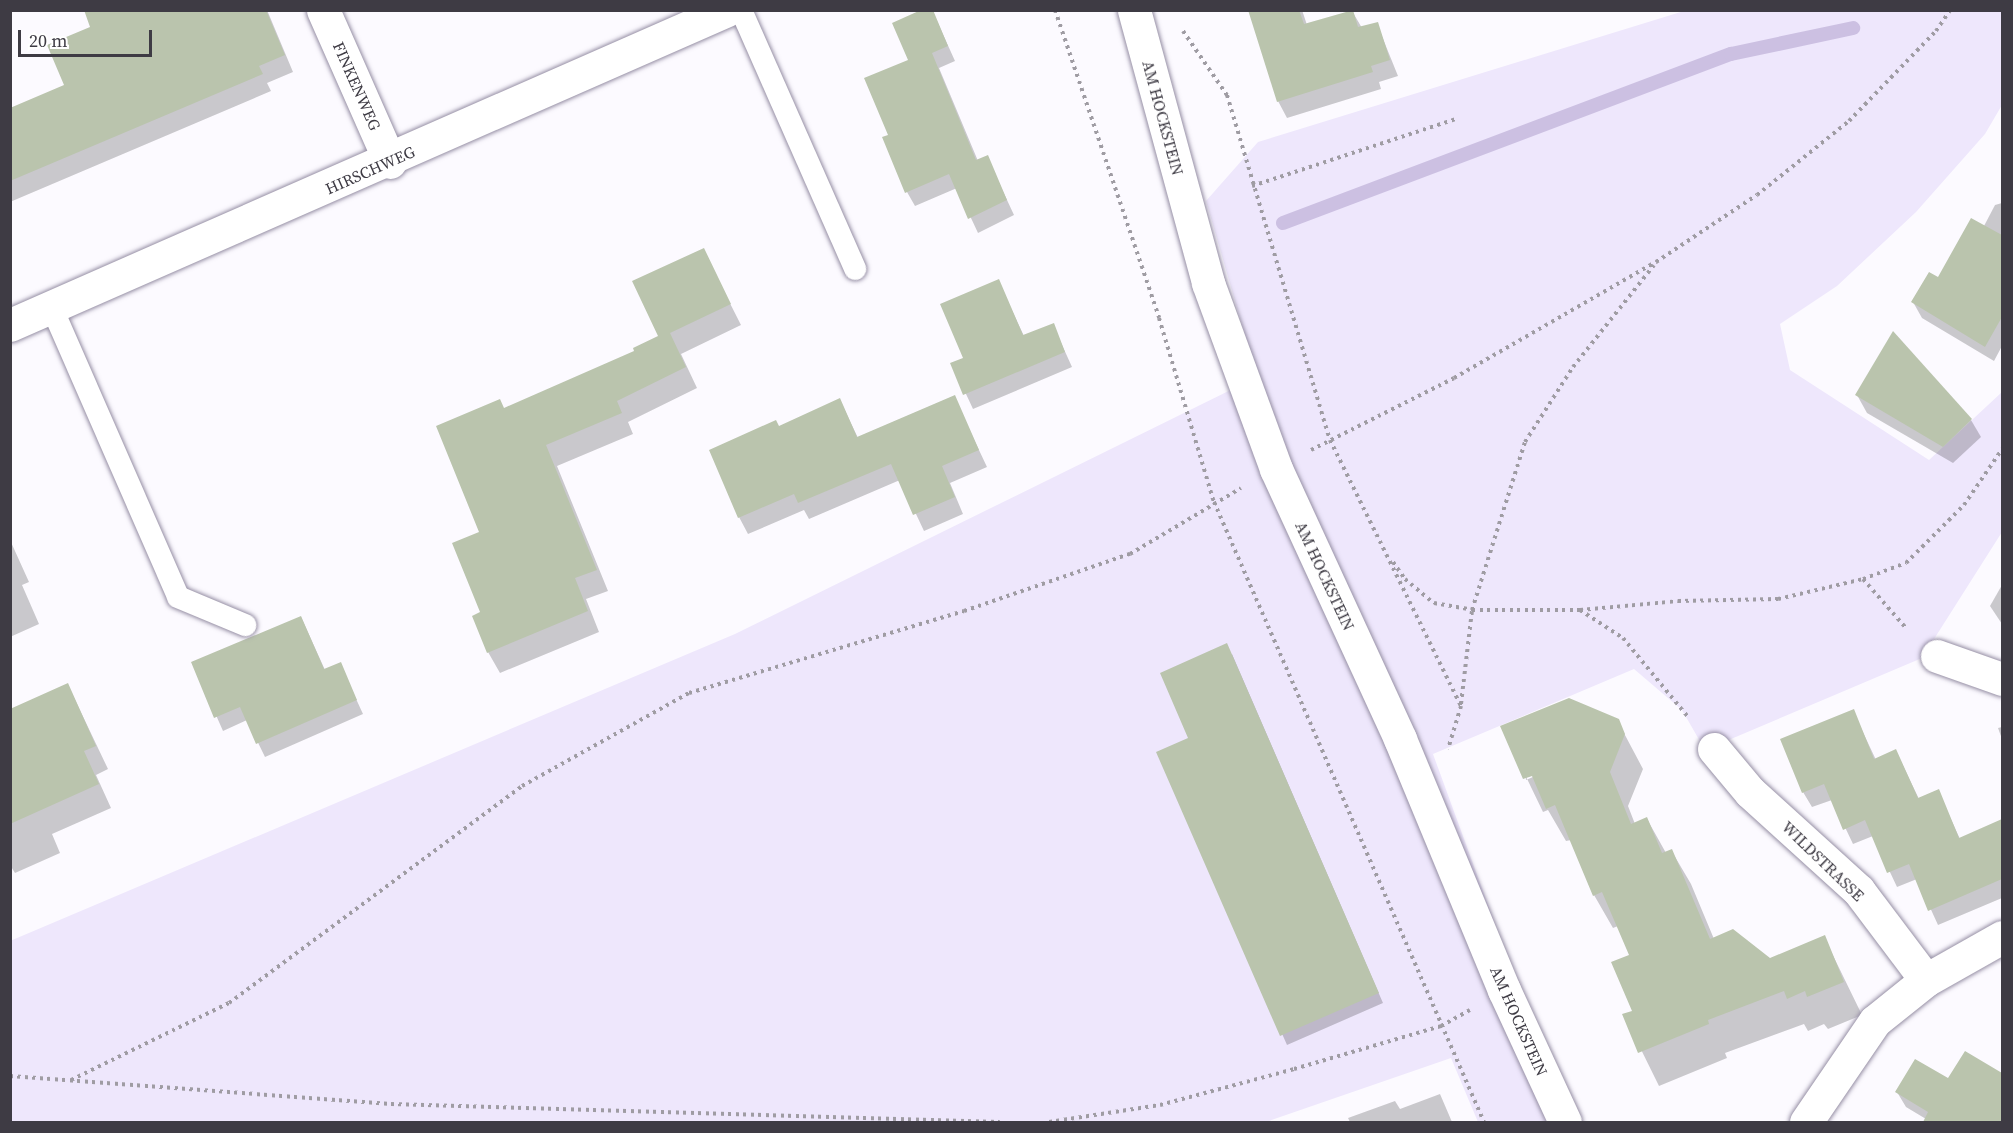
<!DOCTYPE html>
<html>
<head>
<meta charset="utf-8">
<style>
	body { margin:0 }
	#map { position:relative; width:2013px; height:1133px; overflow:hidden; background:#fcfaff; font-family:"Source Serif 4",serif }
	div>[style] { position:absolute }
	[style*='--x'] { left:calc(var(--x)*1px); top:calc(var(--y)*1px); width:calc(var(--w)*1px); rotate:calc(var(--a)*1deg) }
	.green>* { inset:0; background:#eee7fc }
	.shadow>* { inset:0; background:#0003 }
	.stream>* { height:14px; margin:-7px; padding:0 7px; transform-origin:7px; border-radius:7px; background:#ccc0e2 }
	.building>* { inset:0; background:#bac4ad }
	.path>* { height:4px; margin-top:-2px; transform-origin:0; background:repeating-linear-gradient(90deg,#9f9ca3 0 3px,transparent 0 7.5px) }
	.roads { filter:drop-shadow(0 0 2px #968fa5) drop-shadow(0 0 2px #968fa5) }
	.lane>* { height:22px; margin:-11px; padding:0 11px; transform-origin:11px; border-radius:11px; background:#fff }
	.street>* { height:33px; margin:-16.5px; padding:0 16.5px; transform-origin:16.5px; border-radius:16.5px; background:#fff }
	span { translate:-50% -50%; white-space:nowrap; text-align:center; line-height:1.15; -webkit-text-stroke:4.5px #fff; paint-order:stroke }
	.street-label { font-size:16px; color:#3e3b44 }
	.frame { position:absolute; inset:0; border:12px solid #3e3b44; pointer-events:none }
	.scale { position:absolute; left:18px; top:30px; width:134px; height:27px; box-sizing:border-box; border:3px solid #3e3b44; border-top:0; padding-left:8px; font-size:18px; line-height:21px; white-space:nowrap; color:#3e3b44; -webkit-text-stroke:4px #fff; paint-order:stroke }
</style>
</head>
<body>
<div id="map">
	<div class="green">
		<i style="clip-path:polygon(1684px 11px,2002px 11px,2002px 105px,1985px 134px,1916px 212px,1837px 286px,1780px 324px,1790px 370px,1929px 460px,2002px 392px,2002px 532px,1922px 658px,1705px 750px,1682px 710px,1634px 669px,1433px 754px,1517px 984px,1581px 1122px,1478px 1122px,1451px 1058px,1266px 1122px,11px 1122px,10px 941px,735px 634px,1257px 377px,1206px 201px,1258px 142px)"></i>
	</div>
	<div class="shadow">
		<i style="clip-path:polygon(106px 10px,267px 10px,293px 72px,267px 83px,271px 91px,10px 202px,10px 109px,66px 86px,92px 28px)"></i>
		<i style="clip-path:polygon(932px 10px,955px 61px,939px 68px,978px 161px,987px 157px,1014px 215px,978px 233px,957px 188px,915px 206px,907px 192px,890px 136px,909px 61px)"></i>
		<i style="clip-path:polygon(1250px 10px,1302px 10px,1307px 25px,1352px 11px,1362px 28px,1377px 24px,1398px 76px,1379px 82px,1381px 89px,1287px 118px,1278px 101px)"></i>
		<i style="clip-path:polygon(2002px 203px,2002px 247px,1993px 241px,1984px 226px,1995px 205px)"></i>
		<i style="clip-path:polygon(703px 250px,741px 325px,681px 354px,697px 388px,628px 422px,633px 434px,557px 466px,608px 591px,586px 599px,599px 632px,500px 673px,488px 652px,482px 613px,481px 533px,504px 410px,636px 351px,660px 337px)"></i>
		<i style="clip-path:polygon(1948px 262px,2002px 308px,2002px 346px,1994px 361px,1922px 318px,1913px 302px,1938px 279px)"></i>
		<i style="clip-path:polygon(998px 281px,1024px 336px,1053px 325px,1072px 367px,973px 409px,952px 364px,965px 359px)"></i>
		<i style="clip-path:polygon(1894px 333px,1971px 420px,1981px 437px,1953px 463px,1867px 413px,1857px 395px)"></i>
		<i style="clip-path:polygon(954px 397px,987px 467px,950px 483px,963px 514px,924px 531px,900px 480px,809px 519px,804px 510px,748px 534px,739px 517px,779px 427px,840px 400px,858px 438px)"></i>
		<i style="clip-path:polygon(10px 540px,29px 582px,22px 585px,39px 624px,10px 637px)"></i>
		<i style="clip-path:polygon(2002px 585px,2002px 624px,1990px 606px)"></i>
		<i style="clip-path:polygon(301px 617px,325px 670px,340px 664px,363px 714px,265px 757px,247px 720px,223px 731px,193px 663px)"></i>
		<i style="clip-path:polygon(1232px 654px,1383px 1003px,1287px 1045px,1158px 753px,1190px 739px)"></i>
		<i style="clip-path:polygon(68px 685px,108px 769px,96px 775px,111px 808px,52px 834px,60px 853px,15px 873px,10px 865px,10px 710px)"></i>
		<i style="clip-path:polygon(1853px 711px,1876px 760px,1896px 751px,1919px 799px,1938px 791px,1960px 839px,2002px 821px,2002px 898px,1938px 925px,1917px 879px,1897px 887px,1873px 836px,1853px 844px,1832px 800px,1812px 807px,1803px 792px)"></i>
		<i style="clip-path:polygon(evenodd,1617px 720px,1643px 769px,1628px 806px,1635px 824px,1647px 819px,1666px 853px,1671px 850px,1691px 884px,1714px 939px,1769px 960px,1824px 937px,1862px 1015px,1828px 1029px,1824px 1024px,1808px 1031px,1804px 1024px,1725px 1053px,1727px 1058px,1659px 1086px,1624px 1015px,1634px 1012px,1631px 956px,1618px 926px,1613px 928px,1594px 895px,1571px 840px,1566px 841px,1548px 810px,1543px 812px,1502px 727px,1617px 720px,1540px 774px,1526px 780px,1526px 777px,1540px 774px)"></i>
		<i style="clip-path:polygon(2002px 727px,2002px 739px,1998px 728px)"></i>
		<i style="clip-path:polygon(1966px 1053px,2002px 1075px,2002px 1122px,1924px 1122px,1926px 1119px,1906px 1107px,1897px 1092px,1948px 1080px)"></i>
		<i style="clip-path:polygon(1440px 1094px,1452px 1122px,1350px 1122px,1348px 1118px,1395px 1101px,1400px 1109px)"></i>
	</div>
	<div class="stream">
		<i style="--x:1283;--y:223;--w:479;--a:-20.7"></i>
		<i style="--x:1731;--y:54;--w:125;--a:-12"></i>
	</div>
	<div class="building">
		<i style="clip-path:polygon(84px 10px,266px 10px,285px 55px,259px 66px,263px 74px,10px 181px,10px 108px,64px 85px,47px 45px,90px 27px)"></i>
		<i style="clip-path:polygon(921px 10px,933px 10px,948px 46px,932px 53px,976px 160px,988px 155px,1007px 200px,968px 219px,949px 174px,905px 193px,882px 137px,888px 135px,864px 78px,908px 60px,892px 23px)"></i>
		<i style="clip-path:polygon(1248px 10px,1299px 10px,1304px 24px,1353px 10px,1358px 27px,1378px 22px,1390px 60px,1371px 66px,1373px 72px,1277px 102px)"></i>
		<i style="clip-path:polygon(1971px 218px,2002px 235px,2002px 317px,1985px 347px,1911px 302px,1929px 272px,1938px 277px)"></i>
		<i style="clip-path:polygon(704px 248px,731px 304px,670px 333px,686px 367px,617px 401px,622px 413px,546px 445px,597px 570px,575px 578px,588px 611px,487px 653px,472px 616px,480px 612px,452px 543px,479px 532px,436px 426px,500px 399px,504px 408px,634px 351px,633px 348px,658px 336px,632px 281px)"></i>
		<i style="clip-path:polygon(999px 279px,1023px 335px,1054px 323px,1065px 352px,963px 395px,950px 363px,963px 358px,940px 304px)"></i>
		<i style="clip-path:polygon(1893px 331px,1972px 419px,1943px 447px,1855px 395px)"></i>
		<i style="clip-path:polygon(955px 395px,979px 450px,942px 466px,955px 497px,913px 515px,891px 464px,798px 503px,794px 494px,738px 518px,709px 450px,776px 420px,779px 426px,840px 398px,857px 437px)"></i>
		<i style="clip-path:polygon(301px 616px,324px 669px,341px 662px,357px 700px,256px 744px,240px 707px,214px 718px,191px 662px)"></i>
		<i style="clip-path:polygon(1227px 643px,1379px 993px,1280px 1036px,1156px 752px,1188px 738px,1160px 673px)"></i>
		<i style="clip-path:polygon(68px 683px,96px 746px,84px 751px,99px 784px,10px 824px,10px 709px)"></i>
		<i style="clip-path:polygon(1569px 698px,1619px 719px,1625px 734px,1610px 772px,1631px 824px,1647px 817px,1662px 853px,1672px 849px,1710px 939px,1733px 929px,1770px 958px,1825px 935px,1844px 982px,1807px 997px,1805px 991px,1787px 999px,1784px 991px,1708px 1020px,1709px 1024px,1638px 1053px,1622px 1014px,1632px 1011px,1611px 962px,1629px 955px,1602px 892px,1593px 896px,1555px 805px,1546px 809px,1532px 776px,1523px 779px,1500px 726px)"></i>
		<i style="clip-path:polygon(1854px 709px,1874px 759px,1896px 749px,1918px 798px,1939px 789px,1959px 838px,2002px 819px,2002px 879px,1928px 911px,1909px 864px,1887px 873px,1865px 820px,1843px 830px,1824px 784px,1802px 793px,1780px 739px)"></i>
		<i style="clip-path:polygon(1965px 1051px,2002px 1073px,2002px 1122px,1923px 1122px,1928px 1112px,1895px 1092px,1915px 1059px,1948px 1078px)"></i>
	</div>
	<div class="path">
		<i style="--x:1055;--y:10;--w:325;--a:71.3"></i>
		<i style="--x:1159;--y:318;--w:192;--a:73.4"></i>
		<i style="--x:1214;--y:502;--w:676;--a:66.47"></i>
		<i style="--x:1183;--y:31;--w:78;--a:55.5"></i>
		<i style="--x:1227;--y:95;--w:360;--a:73.4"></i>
		<i style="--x:1330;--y:440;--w:297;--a:63.8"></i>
		<i style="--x:1461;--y:706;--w:45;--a:106.8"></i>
		<i style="--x:1252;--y:186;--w:215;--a:-18.2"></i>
		<i style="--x:1311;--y:450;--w:160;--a:-26.7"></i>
		<i style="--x:1454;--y:378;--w:233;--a:-29.9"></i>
		<i style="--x:1656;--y:262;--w:121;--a:-33.6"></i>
		<i style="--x:1757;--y:195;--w:118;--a:-38.8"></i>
		<i style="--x:1849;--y:121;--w:125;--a:-46"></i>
		<i style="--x:1936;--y:31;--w:25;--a:-56"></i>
		<i style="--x:1393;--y:562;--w:21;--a:55"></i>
		<i style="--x:1405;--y:579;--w:38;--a:40"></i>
		<i style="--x:1434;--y:603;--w:39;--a:10"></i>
		<i style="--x:1472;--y:610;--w:108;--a:0"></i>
		<i style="--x:1580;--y:610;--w:98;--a:-5.2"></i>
		<i style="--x:1678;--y:601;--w:100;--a:-1.1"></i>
		<i style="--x:1778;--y:599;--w:87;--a:-13.2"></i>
		<i style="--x:1863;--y:579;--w:46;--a:-20.4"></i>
		<i style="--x:1906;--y:563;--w:82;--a:-45"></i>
		<i style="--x:1964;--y:505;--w:68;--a:-55.8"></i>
		<i style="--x:1863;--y:579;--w:67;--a:48.7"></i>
		<i style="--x:1580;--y:610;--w:51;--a:33.1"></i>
		<i style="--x:1623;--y:638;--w:104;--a:50.5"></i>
		<i style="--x:1461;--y:704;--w:95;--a:-83.3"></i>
		<i style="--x:1472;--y:610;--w:176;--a:-72.5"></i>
		<i style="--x:1525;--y:442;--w:89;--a:-57.4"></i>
		<i style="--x:1573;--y:367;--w:130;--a:-51.5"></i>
		<i style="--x:10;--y:1076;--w:382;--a:4.2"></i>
		<i style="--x:391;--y:1104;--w:609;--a:1.69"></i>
		<i style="--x:71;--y:1080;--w:176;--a:-26"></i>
		<i style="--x:229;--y:1003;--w:365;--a:-36.5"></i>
		<i style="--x:522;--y:786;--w:191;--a:-29.1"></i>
		<i style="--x:689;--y:693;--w:287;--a:-16.6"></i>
		<i style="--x:964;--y:611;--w:176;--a:-19"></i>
		<i style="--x:1130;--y:554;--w:129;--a:-30.7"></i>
		<i style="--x:1049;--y:1122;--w:112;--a:-8.7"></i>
		<i style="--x:1160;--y:1105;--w:139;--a:-15"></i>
		<i style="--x:1294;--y:1069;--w:153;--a:-16.3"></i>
		<i style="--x:1441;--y:1026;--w:33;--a:-29"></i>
	</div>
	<div class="roads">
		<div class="lane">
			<i style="--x:741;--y:10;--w:283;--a:66.2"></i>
			<i style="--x:52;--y:308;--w:315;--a:66.4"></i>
			<i style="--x:178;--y:597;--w:73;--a:22.7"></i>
		</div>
		<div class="street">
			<i style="--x:323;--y:10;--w:166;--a:66.2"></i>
			<i style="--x:1134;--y:10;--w:283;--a:74.8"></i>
			<i style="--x:1208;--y:283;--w:198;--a:69.9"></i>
			<i style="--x:1276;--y:469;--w:297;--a:65.3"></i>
			<i style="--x:1400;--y:739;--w:272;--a:67.5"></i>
			<i style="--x:1504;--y:990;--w:145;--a:65.2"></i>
			<i style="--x:10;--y:325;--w:783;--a:-23.72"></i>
			<i style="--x:1937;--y:656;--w:69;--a:19.5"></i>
			<i style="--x:1714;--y:749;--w:56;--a:50.1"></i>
			<i style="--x:1750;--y:792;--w:147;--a:42.2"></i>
			<i style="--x:1859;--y:891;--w:111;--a:53"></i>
			<i style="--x:1806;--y:1122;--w:122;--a:-55.7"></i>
			<i style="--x:1875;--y:1021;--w:65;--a:-38.8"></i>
			<i style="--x:1926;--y:980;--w:87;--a:-29.5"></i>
		</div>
	</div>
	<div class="street-label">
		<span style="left:357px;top:86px;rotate:66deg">FINKENWEG</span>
		<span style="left:1163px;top:118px;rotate:75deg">AM HOCKSTEIN</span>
		<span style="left:370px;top:170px;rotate:-24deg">HIRSCHWEG</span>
		<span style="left:1325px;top:576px;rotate:65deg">AM HOCKSTEIN</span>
		<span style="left:1823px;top:861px;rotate:44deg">WILDSTRASSE</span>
		<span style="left:1519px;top:1021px;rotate:66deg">AM HOCKSTEIN</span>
	</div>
	<div class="frame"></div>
	<div class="scale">20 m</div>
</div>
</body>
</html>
